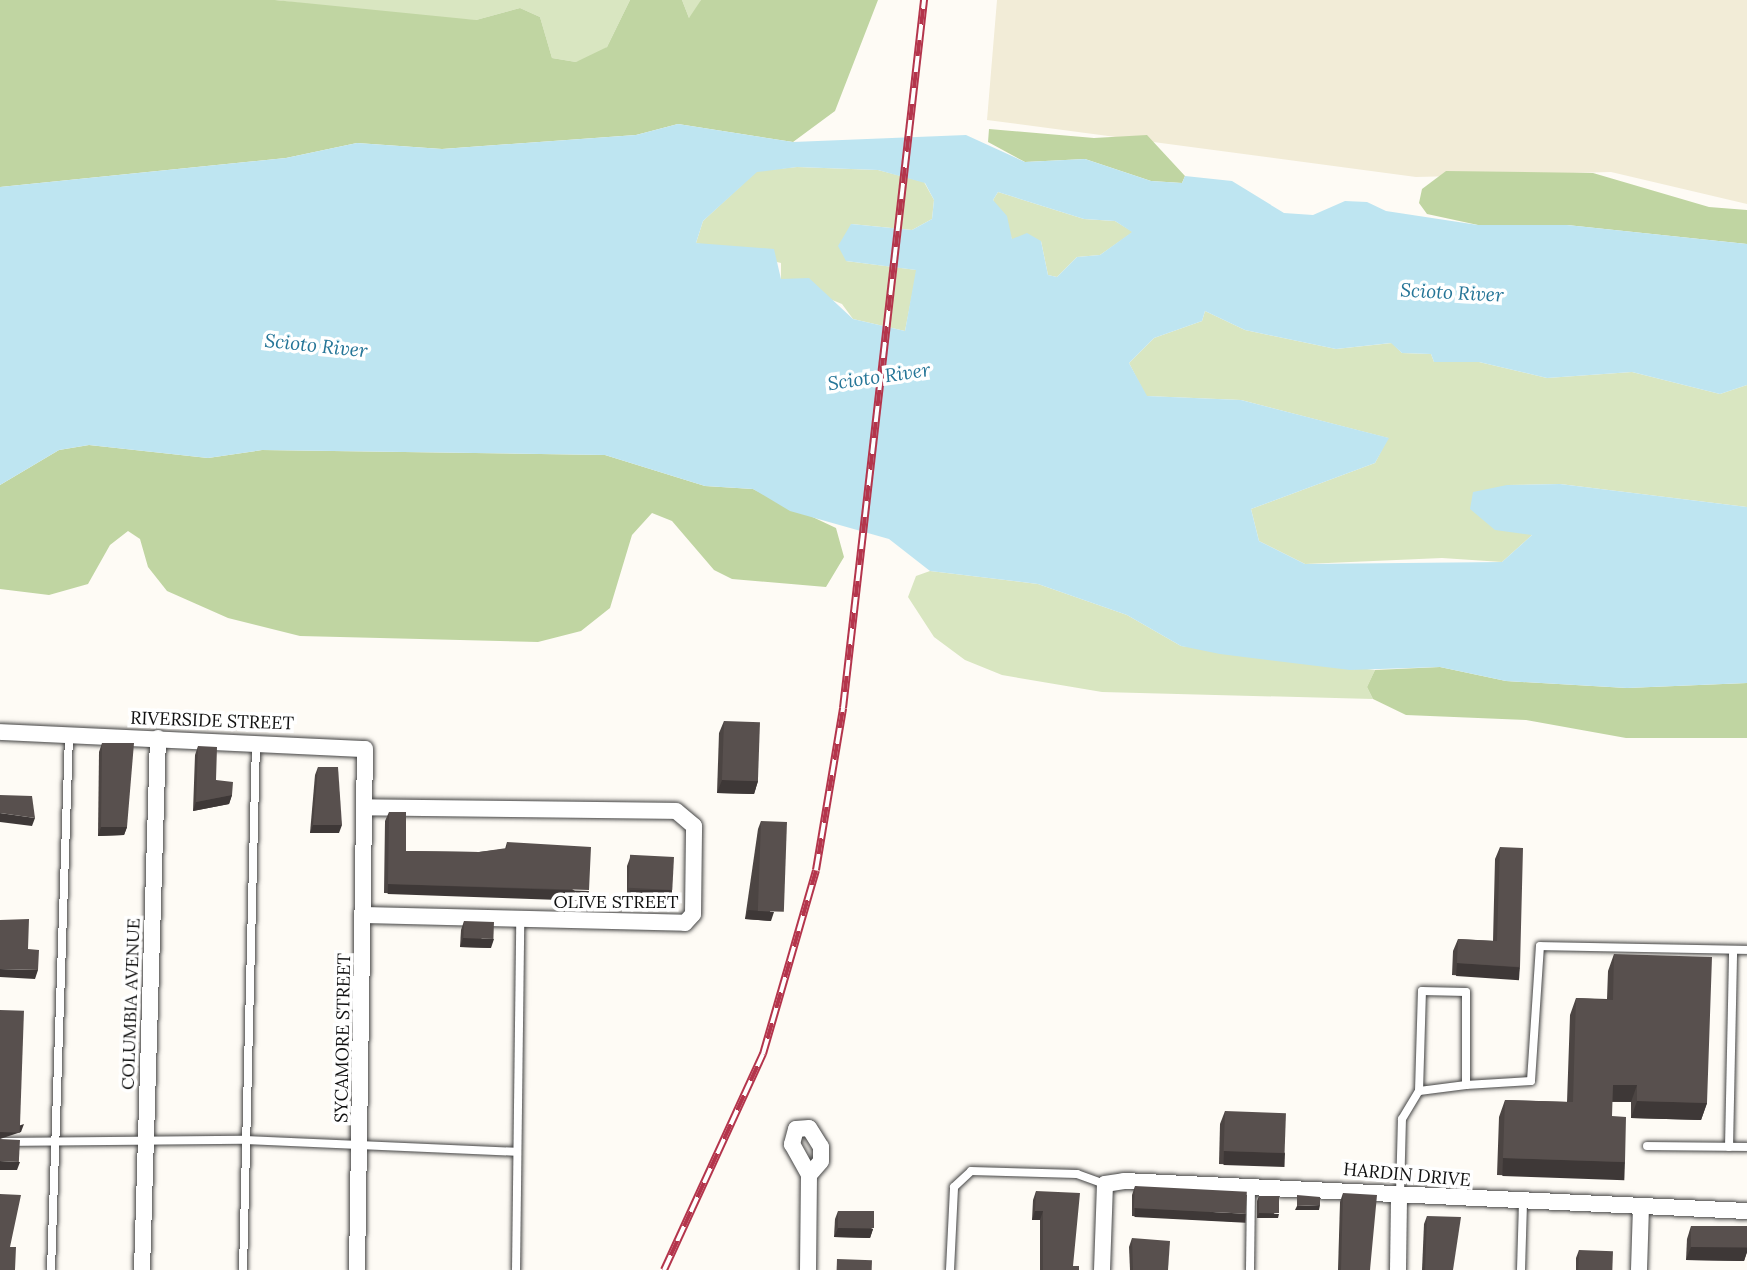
<!DOCTYPE html>
<html>
<head>
<meta charset="utf-8">
<style>
	body { margin:0 }
	#map { position:relative; width:1747px; height:1270px; overflow:hidden; background:#fefbf5; font-family:Lora,serif }
	div>[style] { position:absolute }
	[style*='--x'] { left:calc(var(--x)*1px); top:calc(var(--y)*1px); width:calc(var(--w)*1px); rotate:calc(var(--a)*1deg) }
	.farmland>* { inset:0; background:#f2ecd7 }
	.green>* { inset:0; background:#d9e6c1 }
	.forest>* { inset:0; background:#c0d5a2 }
	.water>* { inset:0; background:#bee5f1 }
	.roads { filter:drop-shadow(0 0 2px #434343) drop-shadow(0 0 2px #434343) }
	.lane>* { height:8px; margin:-4px; padding:0 4px; transform-origin:4px; border-radius:4px; background:#fff }
	.street>* { height:16px; margin:-8px; padding:0 8px; transform-origin:8px; border-radius:8px; background:#fff }
	.rail>* { height:8px; margin-top:-4px; transform-origin:0; background:repeating-linear-gradient(90deg,#fff 0 16px,#b4354c 0 32px); box-sizing:border-box; border-block:2px solid #b4354c }
	.wall>* { inset:0; background:#4c4543 }
	.shaded-wall>* { inset:0; background:#3e3837; transform-origin:0 0 }
	.building>* { inset:0; background:#58504e; transform-origin:0 0 }
	span { translate:-50% -50%; white-space:nowrap; text-align:center; line-height:1.15; -webkit-text-stroke:7px #fff; paint-order:stroke }
	.street-label { font-size:18px; color:#101010 }
	.water-label { font-size:19px; color:#257597; font-style:italic }
</style>
</head>
<body>
<div id="map">
	<div class="farmland">
		<i style="clip-path:polygon(997px 0,1747px 0,1747px 204px,1611px 172px,1416px 177px,987px 120px)"></i>
	</div>
	<div class="green">
		<i style="clip-path:polygon(275px 0,630px 0,607px 47px,590px 60px,576px 62px,552px 58px,540px 17px,520px 8px,476px 20px,429px 19px)"></i>
		<i style="clip-path:polygon(682px 0,701px 0,696px 14px,689px 18px)"></i>
		<i style="clip-path:polygon(797px 167px,878px 170px,924px 182px,934px 200px,932px 219px,912px 230px,851px 224px,846px 261px,917px 270px,905px 331px,853px 319px,842px 304px,781px 279px,781px 263px,696px 243px,703px 221px,757px 171px)"></i>
		<i style="clip-path:polygon(998px 192px,1084px 219px,1115px 221px,1133px 232px,1100px 255px,1077px 257px,1057px 277px,1048px 275px,1041px 241px,1012px 239px,993px 200px)"></i>
		<i style="clip-path:polygon(1205px 311px,1245px 330px,1336px 349px,1392px 343px,1402px 353px,1431px 354px,1434px 362px,1479px 362px,1547px 378px,1632px 372px,1720px 394px,1747px 385px,1747px 507px,1560px 484px,1507px 485px,1532px 535px,1502px 562px,1442px 558px,1305px 564px,1259px 541px,1251px 509px,1375px 463px,1388px 438px,1241px 400px,1146px 396px,1129px 363px,1154px 338px,1202px 321px)"></i>
		<i style="clip-path:polygon(930px 571px,1038px 584px,1127px 615px,1181px 646px,1375px 670px,1367px 687px,1373px 699px,1102px 692px,1002px 675px,965px 660px,934px 637px,908px 597px,916px 576px)"></i>
	</div>
	<div class="forest">
		<i style="clip-path:polygon(0 0,275px 0,476px 20px,520px 8px,540px 17px,552px 58px,576px 62px,607px 47px,630px 0,682px 0,689px 18px,701px 0,878px 0,835px 111px,793px 142px,678px 124px,636px 135px,442px 149px,357px 143px,286px 158px,0 187px)"></i>
		<i style="clip-path:polygon(989px 129px,1094px 138px,1147px 135px,1185px 176px,1182px 183px,1151px 181px,1085px 159px,1025px 162px,988px 142px)"></i>
		<i style="clip-path:polygon(1446px 171px,1593px 173px,1709px 207px,1747px 210px,1747px 244px,1567px 225px,1478px 225px,1427px 214px,1419px 203px,1422px 189px)"></i>
		<i style="clip-path:polygon(89px 445px,208px 458px,262px 450px,605px 455px,705px 486px,753px 489px,836px 528px,844px 557px,826px 587px,732px 579px,714px 570px,672px 521px,652px 513px,632px 535px,610px 608px,581px 631px,538px 642px,300px 636px,228px 618px,167px 591px,148px 567px,140px 539px,128px 531px,110px 545px,88px 584px,49px 595px,0 589px,0 485px,59px 450px)"></i>
		<i style="clip-path:polygon(1440px 667px,1506px 681px,1627px 688px,1747px 683px,1747px 738px,1626px 738px,1526px 720px,1406px 715px,1373px 699px,1367px 687px,1375px 670px)"></i>
	</div>
	<div class="water">
		<i style="clip-path:polygon(evenodd,678px 124px,793px 142px,966px 135px,1025px 162px,1085px 159px,1151px 181px,1182px 183px,1185px 176px,1232px 181px,1284px 213px,1313px 215px,1345px 201px,1367px 202px,1386px 211px,1478px 225px,1567px 225px,1747px 244px,1747px 385px,1720px 394px,1632px 372px,1547px 378px,1479px 362px,1434px 362px,1431px 354px,1402px 353px,1391px 343px,1336px 349px,1245px 330px,1205px 311px,1202px 321px,1154px 338px,1129px 363px,1147px 396px,1241px 400px,1389px 438px,1375px 463px,1251px 509px,1259px 541px,1305px 564px,1502px 562px,1532px 535px,1495px 530px,1470px 509px,1473px 492px,1507px 485px,1560px 484px,1747px 507px,1747px 683px,1627px 688px,1506px 681px,1440px 667px,1350px 670px,1220px 654px,1181px 646px,1127px 615px,1038px 584px,930px 571px,889px 539px,790px 511px,753px 489px,705px 486px,605px 455px,262px 450px,208px 458px,89px 445px,59px 450px,0 485px,0 187px,286px 158px,357px 143px,442px 149px,636px 135px,678px 124px,797px 167px,878px 170px,925px 183px,934px 200px,932px 219px,912px 230px,851px 224px,838px 246px,846px 261px,916px 270px,905px 331px,853px 319px,809px 278px,781px 279px,774px 249px,696px 243px,703px 221px,757px 172px,797px 167px,678px 124px,998px 192px,1084px 219px,1115px 221px,1132px 232px,1100px 255px,1077px 257px,1057px 277px,1048px 275px,1041px 241px,1027px 233px,1012px 239px,1007px 216px,993px 200px,998px 192px)"></i>
	</div>
	<div class="roads">
		<div class="lane">
			<i style="--x:1466;--y:1085;--w:65;--a:-3.5"></i>
			<i style="--x:1531;--y:1081;--w:135;--a:-86.2"></i>
			<i style="--x:1540;--y:946;--w:207;--a:1.1"></i>
			<i style="--x:0;--y:1142;--w:245;--a:-0.5"></i>
			<i style="--x:245;--y:1140;--w:271;--a:2.5"></i>
			<i style="--x:1647;--y:1146;--w:100;--a:0.6"></i>
			<i style="--x:1729;--y:1147;--w:197;--a:-88.8"></i>
			<i style="--x:1400;--y:1194;--w:75;--a:-88.5"></i>
			<i style="--x:1402;--y:1119;--w:33;--a:-59"></i>
			<i style="--x:1419;--y:1091;--w:100;--a:-88.3"></i>
			<i style="--x:1422;--y:991;--w:44;--a:1.3"></i>
			<i style="--x:1466;--y:992;--w:93;--a:90"></i>
			<i style="--x:1466;--y:1085;--w:47;--a:172.7"></i>
			<i style="--x:51;--y:1270;--w:535;--a:-88.07"></i>
			<i style="--x:243;--y:1270;--w:528;--a:-88.59"></i>
			<i style="--x:516;--y:1270;--w:350;--a:-89.3"></i>
			<i style="--x:950;--y:1270;--w:83;--a:-87.2"></i>
			<i style="--x:954;--y:1187;--w:23;--a:-43"></i>
			<i style="--x:971;--y:1171;--w:106;--a:1.6"></i>
			<i style="--x:1077;--y:1174;--w:30;--a:20"></i>
			<i style="--x:1250;--y:1270;--w:83;--a:-89.3"></i>
			<i style="--x:1521;--y:1270;--w:67;--a:-88.3"></i>
		</div>
		<div class="street">
			<i style="--x:0;--y:732;--w:365;--a:2.7"></i>
			<i style="--x:365;--y:749;--w:521;--a:90.88"></i>
			<i style="--x:364;--y:915;--w:321;--a:1.4"></i>
			<i style="--x:685;--y:923;--w:12;--a:-48"></i>
			<i style="--x:693;--y:914;--w:88;--a:-89.3"></i>
			<i style="--x:694;--y:826;--w:23;--a:-140"></i>
			<i style="--x:676;--y:811;--w:309;--a:-179.3"></i>
			<i style="--x:142;--y:1270;--w:532;--a:-88.28"></i>
			<i style="--x:808;--y:1270;--w:95;--a:-89.4"></i>
			<i style="--x:809;--y:1175;--w:18;--a:-49"></i>
			<i style="--x:821;--y:1161;--w:14;--a:-90"></i>
			<i style="--x:821;--y:1147;--w:22;--a:-122"></i>
			<i style="--x:809;--y:1128;--w:13;--a:176"></i>
			<i style="--x:796;--y:1129;--w:16;--a:105"></i>
			<i style="--x:792;--y:1144;--w:35;--a:61"></i>
			<i style="--x:1102;--y:1270;--w:86;--a:-88"></i>
			<i style="--x:1105;--y:1184;--w:19;--a:-9"></i>
			<i style="--x:1124;--y:1181;--w:624;--a:2.76"></i>
			<i style="--x:1398;--y:1270;--w:73;--a:-89.2"></i>
			<i style="--x:1639;--y:1270;--w:62;--a:-88.2"></i>
		</div>
	</div>
	<div class="rail">
		<i style="--x:664;--y:1270;--w:238;--a:-65.4"></i>
		<i style="--x:763;--y:1054;--w:191;--a:-73.9"></i>
		<i style="--x:816;--y:870;--w:164;--a:-80.5"></i>
		<i style="--x:843;--y:708;--w:713;--a:-83.47"></i>
	</div>
	<div class="wall">
		<i style="clip-path:polygon(724px 721px,758px 781px,754px 794px,717px 793px,719px 733px)"></i>
		<i style="clip-path:polygon(102px 743px,127px 827px,124px 835px,98px 836px,99px 752px)"></i>
		<i style="clip-path:polygon(198px 746px,216px 780px,232px 795px,229px 804px,193px 811px,195px 755px)"></i>
		<i style="clip-path:polygon(318px 767px,339px 833px,310px 833px,315px 775px)"></i>
		<i style="clip-path:polygon(389px 812px,406px 851px,479px 852px,505px 849px,507px 842px,586px 899px,384px 893px,385px 821px)"></i>
		<i style="clip-path:polygon(761px 821px,771px 921px,745px 919px,758px 829px)"></i>
		<i style="clip-path:polygon(1500px 847px,1520px 967px,1515px 979px,1452px 975px,1453px 951px,1458px 939px,1493px 941px,1495px 859px)"></i>
		<i style="clip-path:polygon(630px 858px,672px 890px,669px 899px,627px 899px,627px 866px)"></i>
		<i style="clip-path:polygon(464px 921px,491px 948px,460px 947px,461px 930px)"></i>
		<i style="clip-path:polygon(1614px 954px,1707px 1103px,1701px 1120px,1631px 1118px,1631px 1102px,1612px 1102px,1612px 1116px,1625px 1162px,1618px 1179px,1497px 1175px,1499px 1117px,1505px 1100px,1567px 1102px,1570px 1015px,1576px 998px,1607px 999px,1608px 971px)"></i>
		<i style="clip-path:polygon(1225px 1111px,1285px 1153px,1280px 1166px,1219px 1164px,1220px 1124px)"></i>
		<i style="clip-path:polygon(1135px 1186px,1242px 1222px,1132px 1216px,1132px 1195px)"></i>
		<i style="clip-path:polygon(1036px 1191px,1073px 1266px,1079px 1270px,1040px 1270px,1040px 1220px,1032px 1220px,1033px 1200px)"></i>
		<i style="clip-path:polygon(1343px 1193px,1370px 1270px,1338px 1270px,1340px 1202px)"></i>
		<i style="clip-path:polygon(1259px 1196px,1278px 1218px,1257px 1218px,1257px 1201px)"></i>
		<i style="clip-path:polygon(838px 1211px,873px 1229px,870px 1238px,834px 1237px,835px 1219px)"></i>
		<i style="clip-path:polygon(1427px 1216px,1453px 1270px,1422px 1270px,1424px 1224px)"></i>
		<i style="clip-path:polygon(1691px 1226px,1747px 1226px,1747px 1252px,1744px 1261px,1686px 1260px,1687px 1239px)"></i>
		<i style="clip-path:polygon(1132px 1238px,1168px 1270px,1130px 1270px,1129px 1247px)"></i>
		<i style="clip-path:polygon(1579px 1250px,1612px 1270px,1576px 1270px,1576px 1258px)"></i>
	</div>
	<div class="shaded-wall">
		<i style="clip-path:polygon(722px 780px,758px 781px,754px 794px,717px 793px)"></i>
		<i style="clip-path:polygon(232px 795px,229px 804px,193px 811px,196px 802px)"></i>
		<i style="clip-path:polygon(0 813px,35px 818px,32px 826px,0 822px)"></i>
		<i style="clip-path:polygon(313px 825px,342px 825px,339px 833px,310px 833px)"></i>
		<i style="clip-path:polygon(101px 827px,127px 827px,124px 835px,98px 836px)"></i>
		<i style="left:388px;top:884px;width:201px;height:10px;rotate:2deg"></i>
		<i style="left:630px;top:890px;width:42px;height:9px"></i>
		<i style="clip-path:polygon(748px 910px,774px 912px,771px 921px,745px 919px)"></i>
		<i style="clip-path:polygon(463px 938px,494px 939px,491px 948px,460px 947px)"></i>
		<i style="left:1457px;top:963px;width:63px;height:13px;rotate:4deg"></i>
		<i style="clip-path:polygon(0 969px,38px 970px,35px 979px,0 977px)"></i>
		<i style="clip-path:polygon(1613px 1085px,1637px 1085px,1631px 1102px,1606px 1101px)"></i>
		<i style="clip-path:polygon(1637px 1101px,1707px 1103px,1701px 1120px,1631px 1118px)"></i>
		<i style="clip-path:polygon(24px 1124px,21px 1132px,0 1139px,0 1132px)"></i>
		<i style="left:1224px;top:1151px;width:61px;height:14px;rotate:2deg"></i>
		<i style="left:1503px;top:1158px;width:122px;height:18px;rotate:2deg"></i>
		<i style="clip-path:polygon(0 1161px,20px 1162px,17px 1170px,0 1170px)"></i>
		<i style="clip-path:polygon(1320px 1205px,1319px 1210px,1295px 1210px,1297px 1206px)"></i>
		<i style="left:1135px;top:1208px;width:111px;height:9px;rotate:3deg"></i>
		<i style="clip-path:polygon(1035px 1211px,1043px 1211px,1040px 1220px,1032px 1220px)"></i>
		<i style="clip-path:polygon(1259px 1213px,1279px 1214px,1278px 1218px,1257px 1218px)"></i>
		<i style="clip-path:polygon(838px 1228px,873px 1229px,870px 1238px,834px 1237px)"></i>
		<i style="clip-path:polygon(1691px 1247px,1747px 1248px,1747px 1252px,1744px 1261px,1686px 1260px)"></i>
	</div>
	<div class="building">
		<i style="left:724px;top:721px;width:36px;height:59px;rotate:2deg"></i>
		<i style="clip-path:polygon(102px 743px,134px 743px,127px 827px,101px 827px)"></i>
		<i style="clip-path:polygon(198px 746px,217px 747px,216px 780px,233px 782px,232px 795px,196px 802px)"></i>
		<i style="clip-path:polygon(318px 767px,338px 767px,342px 825px,313px 825px)"></i>
		<i style="clip-path:polygon(0 795px,32px 796px,35px 818px,0 813px)"></i>
		<i style="clip-path:polygon(389px 812px,406px 812px,406px 851px,479px 852px,507px 848px,507px 842px,591px 847px,589px 890px,388px 884px)"></i>
		<i style="left:761px;top:821px;width:26px;height:90px;rotate:2deg"></i>
		<i style="clip-path:polygon(1500px 847px,1523px 848px,1520px 967px,1457px 963px,1458px 939px,1497px 941px)"></i>
		<i style="left:674px;top:857px;width:33px;height:44px;rotate:93deg"></i>
		<i style="clip-path:polygon(29px 919px,28px 949px,39px 950px,38px 970px,0 969px,0 920px)"></i>
		<i style="left:464px;top:921px;width:30px;height:17px;rotate:2deg"></i>
		<i style="clip-path:polygon(1614px 954px,1712px 957px,1707px 1103px,1637px 1101px,1637px 1085px,1613px 1085px,1612px 1116px,1626px 1117px,1625px 1162px,1503px 1158px,1505px 1100px,1573px 1102px,1576px 998px,1613px 1000px)"></i>
		<i style="left:0;top:1010px;width:24px;height:122px;rotate:2deg"></i>
		<i style="left:1225px;top:1111px;width:61px;height:40px;rotate:2deg"></i>
		<i style="left:0;top:1139px;width:20px;height:22px;rotate:3deg"></i>
		<i style="left:1135px;top:1186px;width:112px;height:22px;rotate:3deg"></i>
		<i style="clip-path:polygon(1036px 1191px,1080px 1193px,1073px 1266px,1079px 1266px,1079px 1270px,1043px 1270px,1043px 1211px,1035px 1211px)"></i>
		<i style="clip-path:polygon(1343px 1193px,1377px 1195px,1370px 1270px,1341px 1270px)"></i>
		<i style="clip-path:polygon(0 1194px,21px 1195px,10px 1247px,16px 1247px,15px 1270px,0 1270px)"></i>
		<i style="clip-path:polygon(1297px 1195px,1320px 1197px,1320px 1205px,1297px 1206px)"></i>
		<i style="left:1259px;top:1196px;width:20px;height:17px"></i>
		<i style="left:838px;top:1211px;width:36px;height:17px"></i>
		<i style="clip-path:polygon(1427px 1216px,1461px 1217px,1453px 1270px,1425px 1270px)"></i>
		<i style="left:1691px;top:1226px;width:56px;height:21px"></i>
		<i style="clip-path:polygon(1132px 1238px,1170px 1241px,1168px 1270px,1133px 1270px)"></i>
		<i style="left:1579px;top:1250px;width:34px;height:20px;rotate:2deg"></i>
		<i style="left:837px;top:1259px;width:35px;height:11px;rotate:2deg"></i>
	</div>
	<div class="street-label">
		<span style="left:212px;top:721px;rotate:2deg">RIVERSIDE STREET</span>
		<span style="left:616px;top:902px">OLIVE STREET</span>
		<span style="left:131px;top:1004px;rotate:-88deg">COLUMBIA AVENUE</span>
		<span style="left:343px;top:1038px;rotate:-89deg">SYCAMORE STREET</span>
		<span style="left:1407px;top:1175px;rotate:5deg">HARDIN DRIVE</span>
	</div>
	<div class="water-label">
		<span style="left:1452px;top:293px;rotate:3deg">Scioto River</span>
		<span style="left:316px;top:346px;rotate:6deg">Scioto River</span>
		<span style="left:879px;top:377px;rotate:-8deg">Scioto River</span>
	</div>
</div>
</body>
</html>
